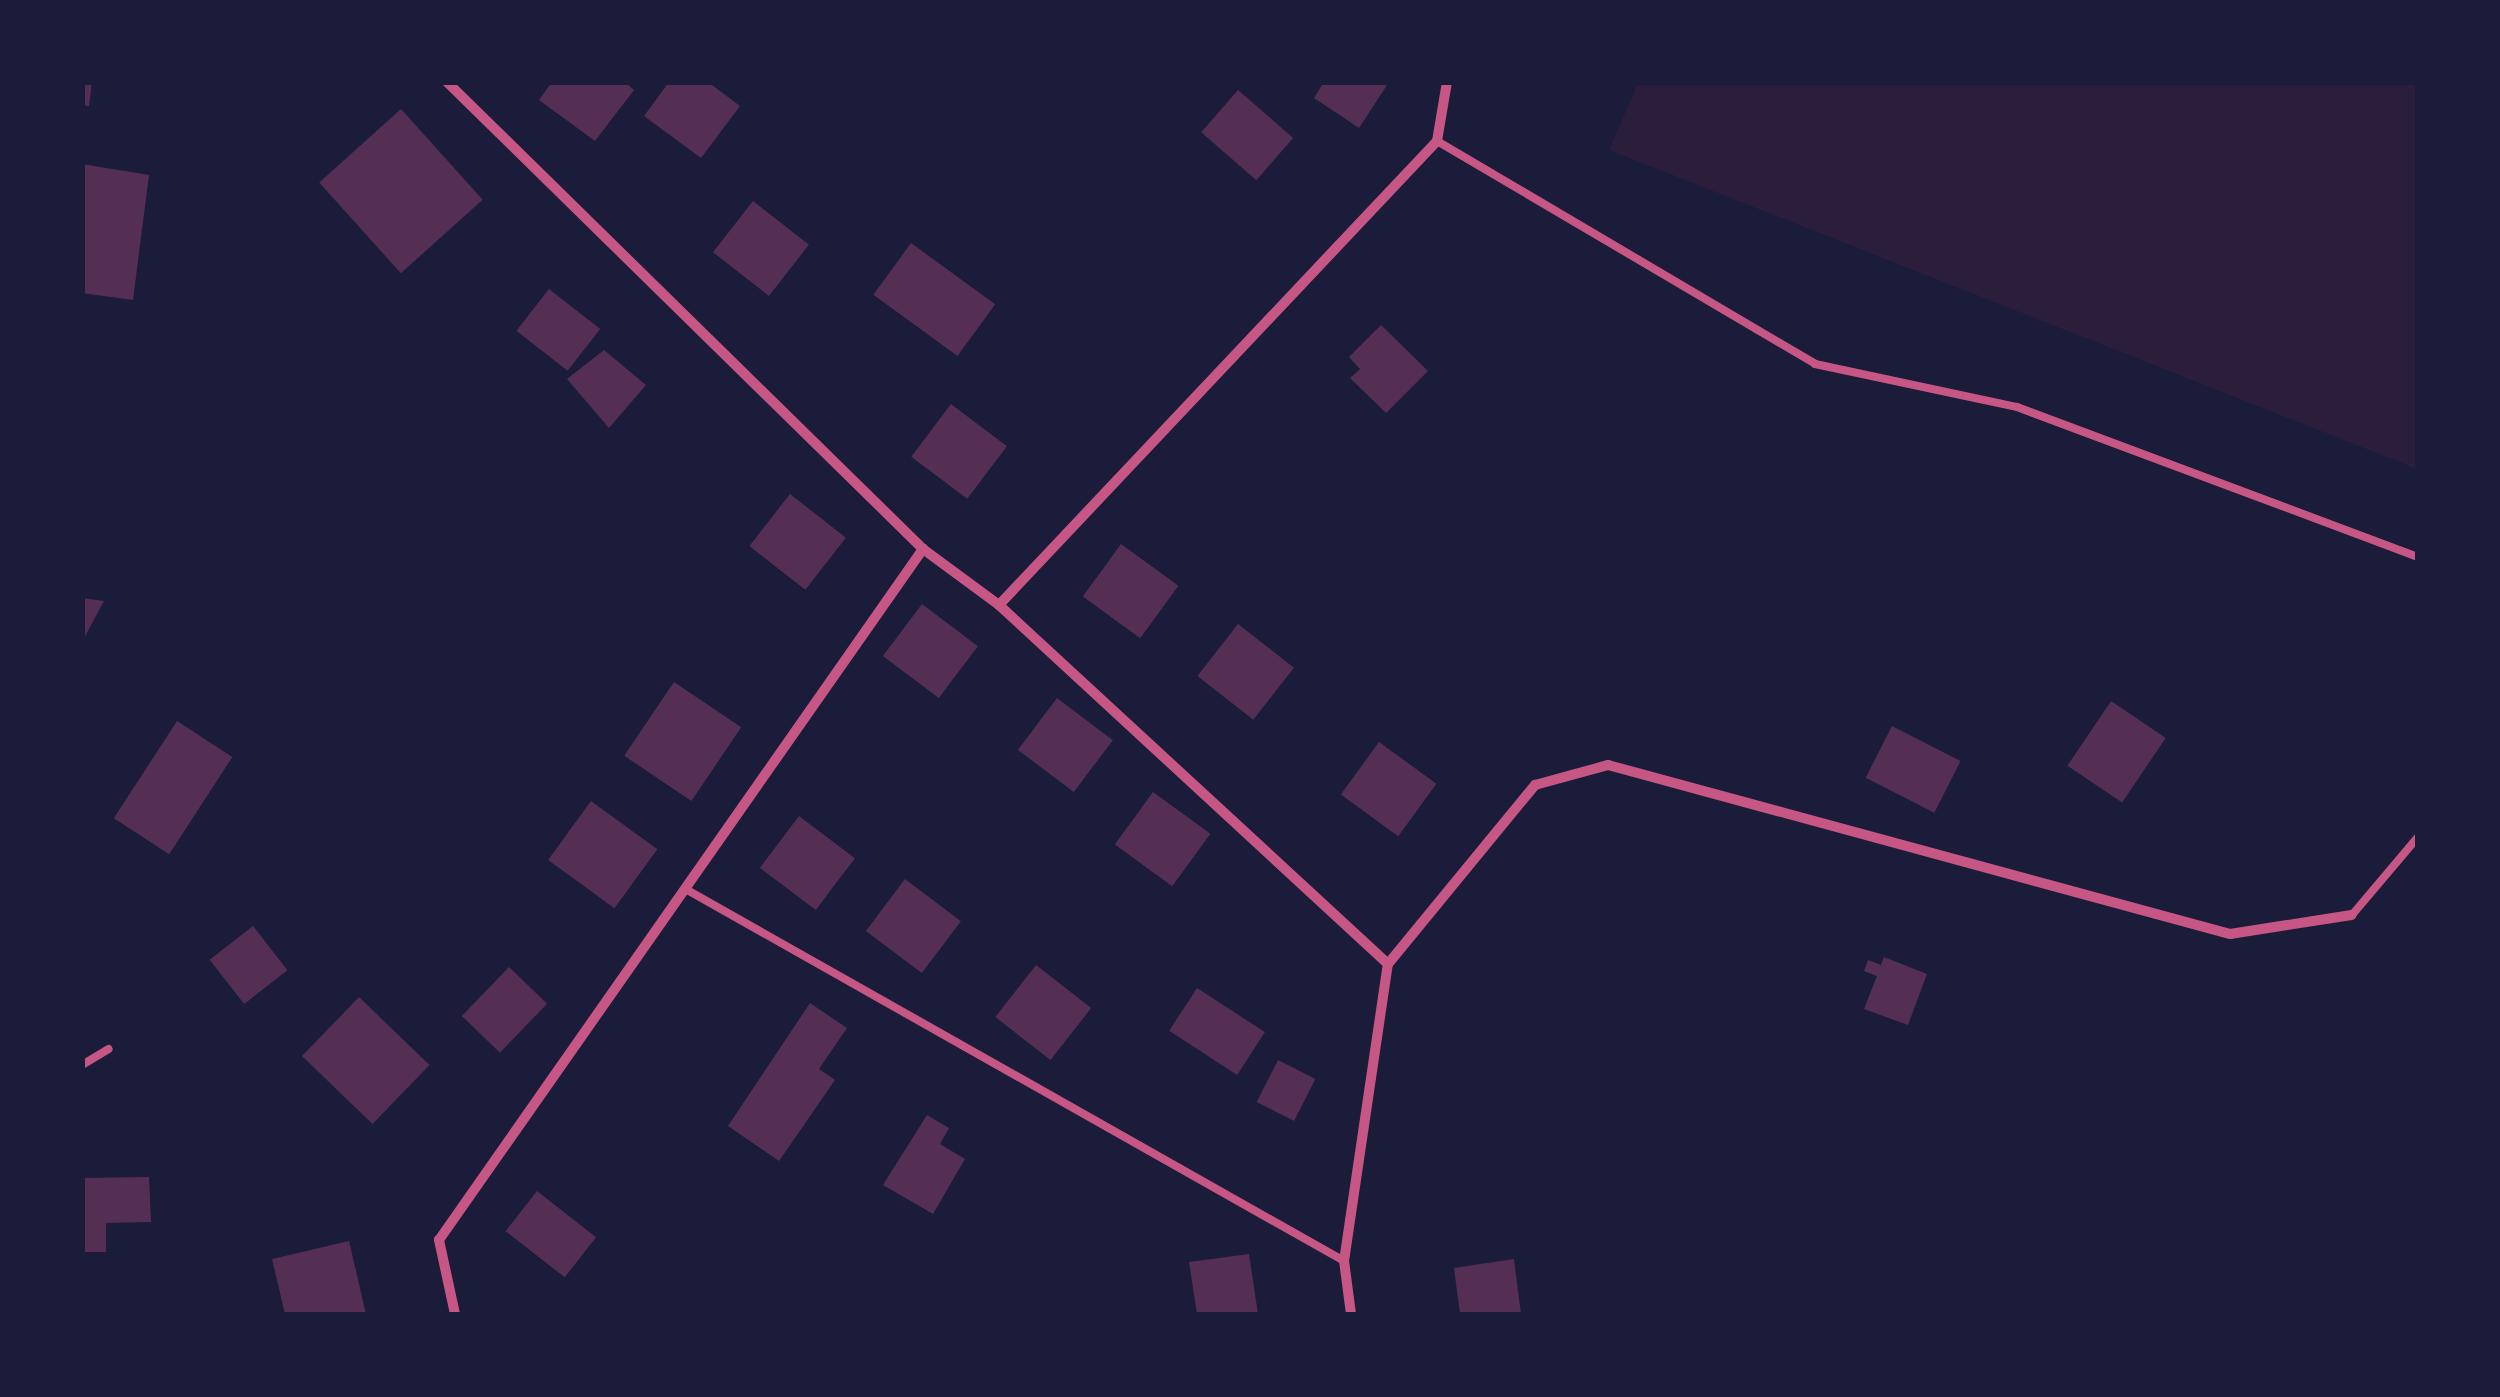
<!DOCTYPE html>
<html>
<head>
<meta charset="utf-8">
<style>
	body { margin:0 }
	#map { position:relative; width:2500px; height:1397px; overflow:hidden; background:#1b1b3a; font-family:"Work Sans",sans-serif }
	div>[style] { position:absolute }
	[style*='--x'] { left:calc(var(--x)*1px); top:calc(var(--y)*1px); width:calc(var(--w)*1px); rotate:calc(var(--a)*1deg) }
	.green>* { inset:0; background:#2a1e3b }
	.building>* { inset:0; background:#542f53; transform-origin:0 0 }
	.service>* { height:8px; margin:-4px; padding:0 4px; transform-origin:4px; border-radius:4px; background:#c65784 }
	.minor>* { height:10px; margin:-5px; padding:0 5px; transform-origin:5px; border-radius:5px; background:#c65784 }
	span { translate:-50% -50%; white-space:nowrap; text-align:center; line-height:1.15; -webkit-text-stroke:8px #1b1b3a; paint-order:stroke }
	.frame { position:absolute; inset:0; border:85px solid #1b1b3a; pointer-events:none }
</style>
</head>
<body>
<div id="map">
	<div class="green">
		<i style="clip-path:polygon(1638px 83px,2417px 83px,2417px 469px,1609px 150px)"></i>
	</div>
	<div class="building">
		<i style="clip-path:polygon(82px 82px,92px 82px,89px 106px,82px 105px)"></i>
		<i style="clip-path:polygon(552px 82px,625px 82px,634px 90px,595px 141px,539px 100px)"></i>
		<i style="clip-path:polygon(669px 82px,708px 82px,740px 106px,701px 158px,644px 116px)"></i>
		<i style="clip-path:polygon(1324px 82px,1389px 82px,1359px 128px,1314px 98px)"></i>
		<i style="left:1238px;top:90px;width:73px;height:56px;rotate:41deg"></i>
		<i style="left:401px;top:109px;width:122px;height:110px;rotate:48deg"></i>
		<i style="clip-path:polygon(82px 164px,149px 175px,133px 300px,82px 293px)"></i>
		<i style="left:753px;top:201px;width:71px;height:65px;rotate:38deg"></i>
		<i style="left:911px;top:243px;width:104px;height:64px;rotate:36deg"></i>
		<i style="left:549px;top:289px;width:65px;height:53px;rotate:38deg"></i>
		<i style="clip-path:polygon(1381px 325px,1428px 371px,1386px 413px,1350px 378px,1360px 369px,1349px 357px)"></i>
		<i style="clip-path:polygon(604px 350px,646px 385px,609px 428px,567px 379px)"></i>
		<i style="left:951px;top:404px;width:70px;height:66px;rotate:37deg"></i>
		<i style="left:790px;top:494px;width:71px;height:66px;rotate:38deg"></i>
		<i style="left:1121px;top:544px;width:71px;height:65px;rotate:36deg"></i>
		<i style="clip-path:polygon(82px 598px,104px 601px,82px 642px)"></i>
		<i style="left:922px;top:604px;width:70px;height:65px;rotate:37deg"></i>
		<i style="left:1238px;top:624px;width:71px;height:66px;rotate:38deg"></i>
		<i style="left:674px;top:682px;width:81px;height:89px;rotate:34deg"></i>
		<i style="left:1057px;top:698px;width:70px;height:65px;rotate:37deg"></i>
		<i style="left:2111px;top:701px;width:66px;height:78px;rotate:34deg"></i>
		<i style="left:177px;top:721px;width:66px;height:116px;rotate:33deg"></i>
		<i style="left:1892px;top:726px;width:77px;height:58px;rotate:27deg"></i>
		<i style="left:1379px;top:742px;width:71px;height:65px;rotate:36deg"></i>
		<i style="left:1153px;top:792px;width:71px;height:65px;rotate:36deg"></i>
		<i style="left:591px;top:801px;width:82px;height:73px;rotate:36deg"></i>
		<i style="left:799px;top:816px;width:70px;height:65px;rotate:37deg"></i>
		<i style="left:905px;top:879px;width:70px;height:65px;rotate:37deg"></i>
		<i style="left:253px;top:926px;width:56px;height:55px;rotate:52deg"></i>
		<i style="clip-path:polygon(1884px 957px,1927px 974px,1908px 1025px,1864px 1009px,1877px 976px,1864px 971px,1868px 960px,1881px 965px)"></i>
		<i style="left:1036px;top:965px;width:70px;height:66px;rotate:38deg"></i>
		<i style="left:509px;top:967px;width:53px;height:68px;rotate:44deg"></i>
		<i style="left:1197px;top:988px;width:81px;height:51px;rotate:33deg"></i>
		<i style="left:359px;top:997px;width:98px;height:82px;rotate:44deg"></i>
		<i style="clip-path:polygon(810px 1003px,847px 1028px,819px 1069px,835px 1080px,779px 1161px,728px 1126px)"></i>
		<i style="left:1278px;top:1060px;width:42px;height:47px;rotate:27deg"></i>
		<i style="clip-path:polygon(927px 1115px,949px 1128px,940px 1144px,965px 1159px,933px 1214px,883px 1185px)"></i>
		<i style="clip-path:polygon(149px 1177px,151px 1222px,106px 1223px,106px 1252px,82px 1252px,82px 1178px)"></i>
		<i style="left:537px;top:1191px;width:75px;height:51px;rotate:38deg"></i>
		<i style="clip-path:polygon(349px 1241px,366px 1314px,285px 1314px,272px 1259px)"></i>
		<i style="clip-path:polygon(1249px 1254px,1258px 1314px,1197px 1314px,1189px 1262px)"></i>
		<i style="clip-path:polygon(1514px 1259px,1521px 1314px,1460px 1314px,1454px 1268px)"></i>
	</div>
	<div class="service">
		<i style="--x:1437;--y:141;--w:439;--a:30.5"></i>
		<i style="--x:1815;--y:364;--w:207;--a:12"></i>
		<i style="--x:2017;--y:407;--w:428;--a:20.5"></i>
		<i style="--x:689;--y:891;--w:752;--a:29.46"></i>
		<i style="--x:2352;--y:915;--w:102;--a:-49.8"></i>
		<i style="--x:82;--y:1065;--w:31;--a:-31"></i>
	</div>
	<div class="minor">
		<i style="--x:447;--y:82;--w:667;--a:44.45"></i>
		<i style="--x:923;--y:549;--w:94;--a:36.4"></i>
		<i style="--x:999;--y:605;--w:529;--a:42.7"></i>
		<i style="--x:999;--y:605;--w:638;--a:-46.65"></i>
		<i style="--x:1437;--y:141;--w:60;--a:-80.4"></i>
		<i style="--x:455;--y:1314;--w:76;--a:-102.2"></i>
		<i style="--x:439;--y:1240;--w:844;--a:-54.99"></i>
		<i style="--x:1351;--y:1314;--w:53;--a:-97.5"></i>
		<i style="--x:1344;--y:1261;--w:300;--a:-81.6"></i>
		<i style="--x:1388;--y:964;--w:232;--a:-50.6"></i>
		<i style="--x:1535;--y:785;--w:76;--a:-15.3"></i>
		<i style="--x:1608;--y:765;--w:645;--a:15.2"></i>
		<i style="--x:2230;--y:934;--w:123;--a:-8.9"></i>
	</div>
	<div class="frame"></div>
</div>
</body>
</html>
